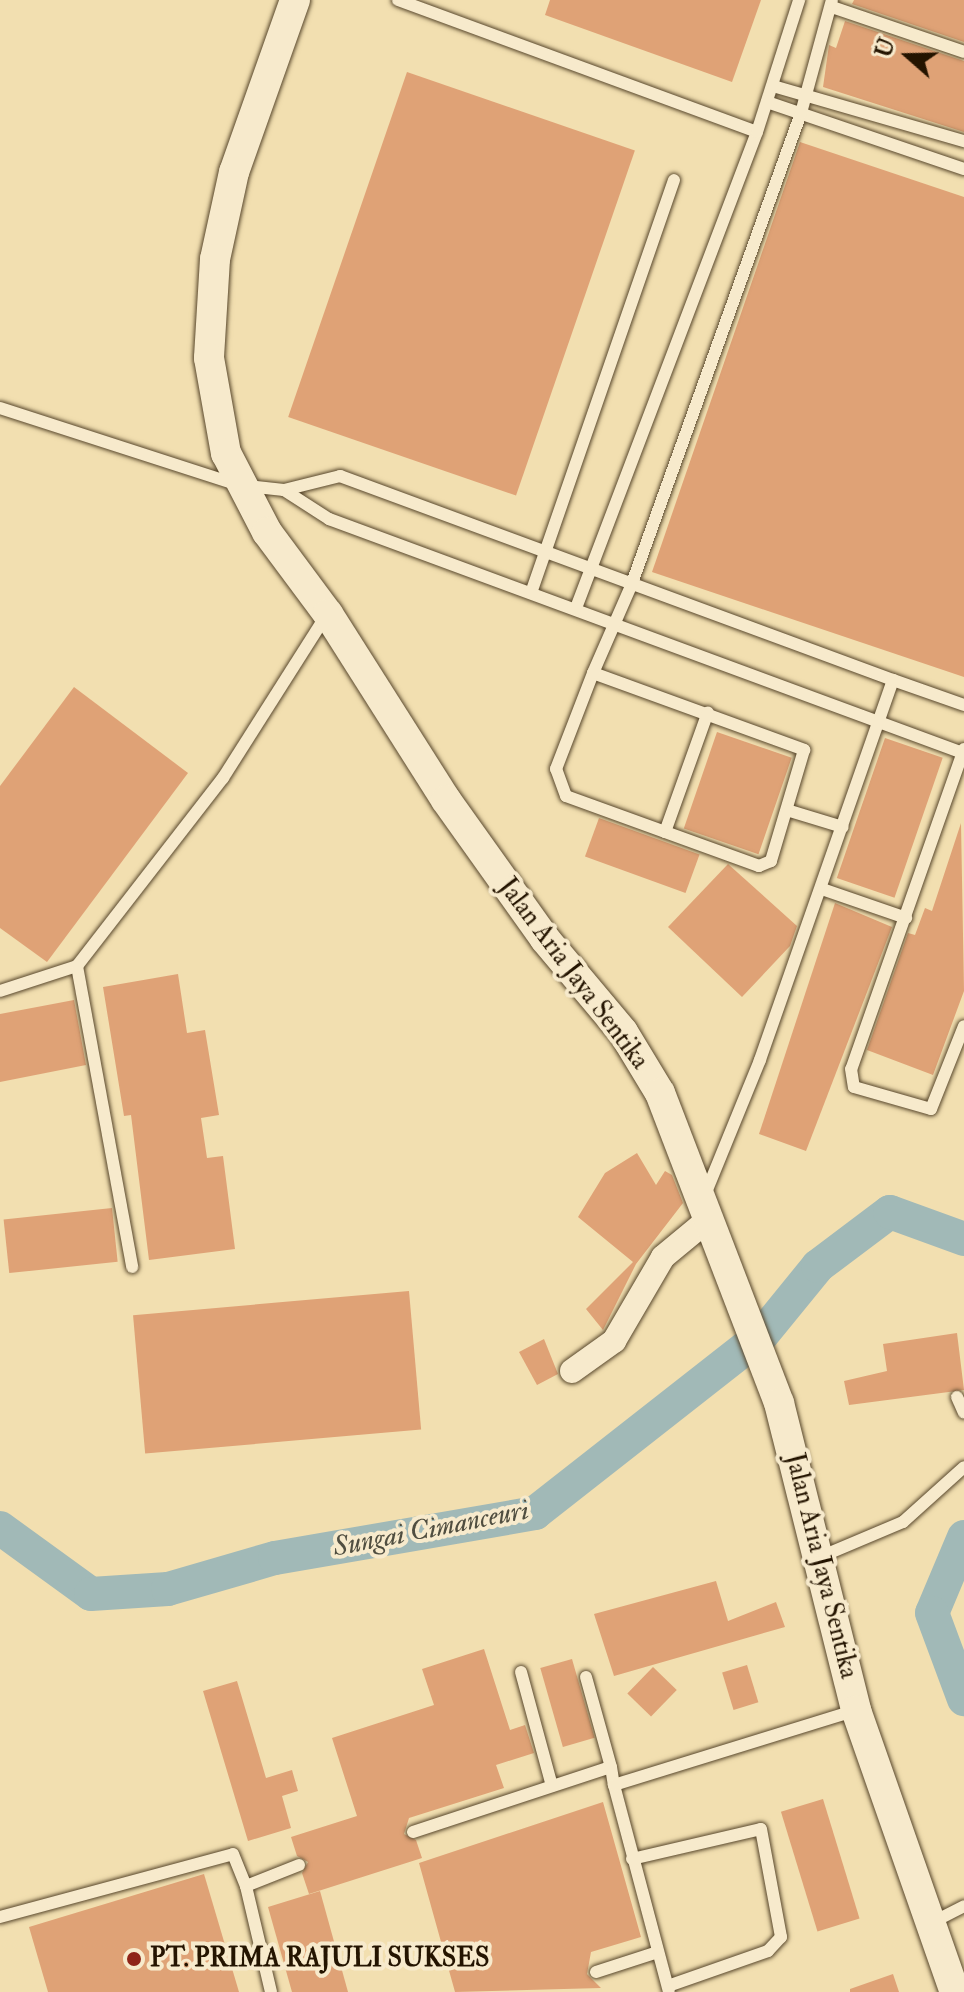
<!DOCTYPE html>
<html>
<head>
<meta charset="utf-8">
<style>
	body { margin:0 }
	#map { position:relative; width:964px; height:1992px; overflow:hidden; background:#f2dfb0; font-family:"IM FELL Double Pica",serif }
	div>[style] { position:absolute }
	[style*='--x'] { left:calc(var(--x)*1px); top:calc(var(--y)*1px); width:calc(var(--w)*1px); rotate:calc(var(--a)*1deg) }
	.river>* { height:34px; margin:-17px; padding:0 17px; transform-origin:17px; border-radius:17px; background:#a1b9b7 }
	.building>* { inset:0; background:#dfa276; transform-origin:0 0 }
	.roads { filter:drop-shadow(0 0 2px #58472c) drop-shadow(0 0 2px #58472c) }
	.service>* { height:12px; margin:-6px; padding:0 6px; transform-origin:6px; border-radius:6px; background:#f7eacc }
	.minor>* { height:24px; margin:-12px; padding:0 12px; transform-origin:12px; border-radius:12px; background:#f7eacc }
	.tertiary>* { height:30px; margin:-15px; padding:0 15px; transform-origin:15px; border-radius:15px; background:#f7eacc }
	.dots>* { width:22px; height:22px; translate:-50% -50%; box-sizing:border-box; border:4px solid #f7eacc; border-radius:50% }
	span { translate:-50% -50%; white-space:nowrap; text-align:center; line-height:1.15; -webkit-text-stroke:8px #f7eacc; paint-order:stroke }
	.street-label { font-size:26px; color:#241400 }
	.poi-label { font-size:26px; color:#241400; font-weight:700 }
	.left { translate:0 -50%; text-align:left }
	.water-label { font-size:28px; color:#504e40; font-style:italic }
	.north { position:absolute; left:868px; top:16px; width:80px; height:80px; -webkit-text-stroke:6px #f7eacc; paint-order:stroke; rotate:290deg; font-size:22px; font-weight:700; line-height:32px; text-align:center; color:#241400 }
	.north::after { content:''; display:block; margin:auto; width:28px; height:36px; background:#241400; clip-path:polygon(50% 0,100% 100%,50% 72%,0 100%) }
</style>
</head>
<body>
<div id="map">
	<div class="river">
		<i style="--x:0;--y:1528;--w:112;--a:36"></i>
		<i style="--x:91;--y:1594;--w:77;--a:-3.7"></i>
		<i style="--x:168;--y:1589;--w:111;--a:-16.2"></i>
		<i style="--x:275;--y:1558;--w:264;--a:-9.8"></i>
		<i style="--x:535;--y:1513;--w:287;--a:-38.1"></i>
		<i style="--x:761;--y:1336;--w:90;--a:-50.8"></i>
		<i style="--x:818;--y:1266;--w:90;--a:-36.9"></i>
		<i style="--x:890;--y:1212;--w:79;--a:20"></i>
		<i style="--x:964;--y:1537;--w:82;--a:112.8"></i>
		<i style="--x:932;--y:1613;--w:92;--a:69.6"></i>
	</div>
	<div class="building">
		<i style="clip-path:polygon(550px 0,761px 0,732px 82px,545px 15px)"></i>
		<i style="clip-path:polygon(854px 0,964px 0,964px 42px,852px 4px)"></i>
		<i style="clip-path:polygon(845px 21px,964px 61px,964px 132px,823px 87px,829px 45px,836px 48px)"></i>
		<i style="left:407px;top:72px;width:241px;height:365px;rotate:19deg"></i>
		<i style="clip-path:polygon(800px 142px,964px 197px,964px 677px,652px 572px)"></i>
		<i style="clip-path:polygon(74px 687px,188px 773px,47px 962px,0 928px,0 786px)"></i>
		<i style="left:717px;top:732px;width:79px;height:102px;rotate:19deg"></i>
		<i style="left:885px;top:738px;width:61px;height:148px;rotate:19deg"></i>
		<i style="left:599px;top:818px;width:107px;height:41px;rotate:20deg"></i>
		<i style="clip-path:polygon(961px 823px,964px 991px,933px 1075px,867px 1050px,908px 933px,915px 935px,925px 908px,932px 911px)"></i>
		<i style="clip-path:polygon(728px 864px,797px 926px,790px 946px,742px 997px,668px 927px)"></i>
		<i style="clip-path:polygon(835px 903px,892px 927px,806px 1151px,759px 1134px)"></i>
		<i style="clip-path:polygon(178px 974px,187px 1033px,205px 1030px,219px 1115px,201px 1118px,207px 1158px,223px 1156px,235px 1249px,149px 1260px,131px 1115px,124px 1116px,103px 987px)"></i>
		<i style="clip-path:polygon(74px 1000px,86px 1065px,0 1082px,0 1014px)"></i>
		<i style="clip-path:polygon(637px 1153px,656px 1185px,665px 1171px,672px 1175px,683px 1203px,636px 1264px,603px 1330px,586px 1309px,633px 1262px,578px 1217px,605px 1173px)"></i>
		<i style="left:112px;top:1208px;width:54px;height:109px;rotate:84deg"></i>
		<i style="left:409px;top:1291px;width:139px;height:277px;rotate:85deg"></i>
		<i style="clip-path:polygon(957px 1333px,964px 1390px,849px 1405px,844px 1381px,887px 1371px,883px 1344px)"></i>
		<i style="clip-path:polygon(544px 1339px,558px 1374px,537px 1385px,519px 1352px)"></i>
		<i style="clip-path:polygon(716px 1581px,728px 1621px,776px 1602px,785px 1627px,614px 1676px,594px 1614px)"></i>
		<i style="clip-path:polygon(484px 1649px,510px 1730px,525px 1725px,534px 1753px,496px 1765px,504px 1788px,409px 1818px,404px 1834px,416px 1840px,422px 1858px,309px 1894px,302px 1873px,308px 1862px,297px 1856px,291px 1837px,357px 1816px,332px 1738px,434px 1705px,422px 1669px)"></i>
		<i style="left:572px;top:1659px;width:82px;height:33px;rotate:74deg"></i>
		<i style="left:747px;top:1665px;width:39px;height:26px;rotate:73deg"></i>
		<i style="left:653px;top:1667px;width:33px;height:37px;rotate:44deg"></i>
		<i style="clip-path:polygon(237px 1681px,266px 1778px,292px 1770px,298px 1791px,282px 1796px,291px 1828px,248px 1841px,203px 1691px)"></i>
		<i style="left:823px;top:1799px;width:125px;height:44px;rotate:73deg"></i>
		<i style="clip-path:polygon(603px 1802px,641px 1937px,591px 1952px,587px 1974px,601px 1988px,455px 1992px,419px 1863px)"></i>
		<i style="clip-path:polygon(204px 1874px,239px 1992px,48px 1992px,29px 1927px)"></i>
		<i style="clip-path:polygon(320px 1891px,348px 1992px,292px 1992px,268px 1907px)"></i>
		<i style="clip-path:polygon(893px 1974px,899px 1992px,850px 1992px,850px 1989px)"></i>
	</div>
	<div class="roads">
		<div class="service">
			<i style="--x:398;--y:0;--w:382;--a:20.2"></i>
			<i style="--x:832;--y:7;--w:139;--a:18.8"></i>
			<i style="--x:773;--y:86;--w:199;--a:16.1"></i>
			<i style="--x:767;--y:102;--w:208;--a:18.8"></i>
			<i style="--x:0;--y:408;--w:250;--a:17.9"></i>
			<i style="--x:238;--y:485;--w:46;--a:6.2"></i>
			<i style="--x:284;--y:490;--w:58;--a:-14"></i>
			<i style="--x:340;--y:476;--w:589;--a:20.25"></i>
			<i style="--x:893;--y:680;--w:403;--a:109.3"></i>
			<i style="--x:760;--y:1060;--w:146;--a:112.2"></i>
			<i style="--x:284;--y:490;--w:54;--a:32.8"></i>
			<i style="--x:329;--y:519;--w:676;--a:20.26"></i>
			<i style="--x:531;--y:593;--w:437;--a:-70.9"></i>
			<i style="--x:576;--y:608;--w:509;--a:-69.18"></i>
			<i style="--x:757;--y:132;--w:139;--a:-72.3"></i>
			<i style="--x:593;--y:673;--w:225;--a:20"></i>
			<i style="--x:804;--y:750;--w:116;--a:106.6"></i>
			<i style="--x:771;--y:861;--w:13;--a:157"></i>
			<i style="--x:759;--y:866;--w:205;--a:-160.1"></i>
			<i style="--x:566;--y:796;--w:29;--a:-110"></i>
			<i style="--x:556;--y:769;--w:103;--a:-68.9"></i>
			<i style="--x:593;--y:673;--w:95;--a:-66.4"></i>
			<i style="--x:631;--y:586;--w:503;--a:-70.23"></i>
			<i style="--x:801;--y:113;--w:117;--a:-74.7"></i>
			<i style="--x:893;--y:680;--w:75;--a:19.4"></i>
			<i style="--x:964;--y:749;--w:339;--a:109.4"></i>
			<i style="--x:851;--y:1069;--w:18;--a:81"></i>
			<i style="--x:854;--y:1087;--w:80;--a:15.9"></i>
			<i style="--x:931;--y:1109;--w:89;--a:-68.3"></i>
			<i style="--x:790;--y:811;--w:55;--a:16.8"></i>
			<i style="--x:665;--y:832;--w:127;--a:-70.3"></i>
			<i style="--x:822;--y:889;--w:89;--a:19"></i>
			<i style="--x:77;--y:966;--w:306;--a:79.6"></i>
			<i style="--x:0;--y:991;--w:81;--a:-18"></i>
			<i style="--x:77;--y:966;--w:238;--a:-52.2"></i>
			<i style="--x:223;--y:778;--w:192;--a:-57.6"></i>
			<i style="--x:957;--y:1397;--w:17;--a:66"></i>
			<i style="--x:820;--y:1557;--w:90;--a:-22.9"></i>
			<i style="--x:903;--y:1522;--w:82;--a:-42"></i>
			<i style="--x:521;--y:1672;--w:118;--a:74.8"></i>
			<i style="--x:586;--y:1677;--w:93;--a:74.5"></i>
			<i style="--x:614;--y:1785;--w:213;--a:75.1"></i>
			<i style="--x:413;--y:1832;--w:208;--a:-18.2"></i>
			<i style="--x:611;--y:1767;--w:18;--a:81"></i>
			<i style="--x:614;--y:1785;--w:253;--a:-17.2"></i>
			<i style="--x:632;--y:1859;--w:132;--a:-13.1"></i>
			<i style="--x:761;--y:1829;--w:110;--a:79.5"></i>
			<i style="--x:781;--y:1937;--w:19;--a:133"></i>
			<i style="--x:768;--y:1951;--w:106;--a:160.7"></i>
			<i style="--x:0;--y:1917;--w:241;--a:-15.1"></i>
			<i style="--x:233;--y:1854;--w:35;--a:68"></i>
			<i style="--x:931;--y:1923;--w:37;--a:-27"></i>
			<i style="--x:596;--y:1972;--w:65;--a:-17.9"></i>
			<i style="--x:271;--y:1992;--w:109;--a:-103.3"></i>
			<i style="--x:246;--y:1886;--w:57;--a:-21.6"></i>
		</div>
		<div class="minor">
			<i style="--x:572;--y:1371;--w:52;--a:-35.5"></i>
			<i style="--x:614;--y:1341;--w:97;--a:-59.7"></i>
			<i style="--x:663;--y:1257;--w:60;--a:-39.6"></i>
		</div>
		<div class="tertiary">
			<i style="--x:295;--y:0;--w:182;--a:109.5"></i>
			<i style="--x:234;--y:172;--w:89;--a:102.3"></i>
			<i style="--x:215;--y:259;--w:99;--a:93.5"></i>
			<i style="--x:209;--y:358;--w:97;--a:79.9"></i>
			<i style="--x:226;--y:453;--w:89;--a:62.6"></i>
			<i style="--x:267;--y:532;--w:102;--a:53.4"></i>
			<i style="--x:328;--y:614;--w:220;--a:57.6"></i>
			<i style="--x:446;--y:800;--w:171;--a:54.5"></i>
			<i style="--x:545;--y:939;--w:121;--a:50"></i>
			<i style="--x:623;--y:1032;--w:71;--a:58.8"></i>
			<i style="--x:660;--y:1093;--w:332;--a:69"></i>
			<i style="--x:779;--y:1403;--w:317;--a:75.9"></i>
			<i style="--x:856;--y:1710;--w:299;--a:70.7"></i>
		</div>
	</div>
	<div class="dots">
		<i style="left:134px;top:1959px;background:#8f2418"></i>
	</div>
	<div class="street-label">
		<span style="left:573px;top:974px;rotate:53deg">Jalan Aria Jaya Sentika</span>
		<span style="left:821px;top:1566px;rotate:76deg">Jalan Aria Jaya Sentika</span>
	</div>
	<div class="poi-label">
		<span class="left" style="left:150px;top:1959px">PT. PRIMA RAJULI SUKSES</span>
	</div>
	<div class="water-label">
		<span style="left:431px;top:1529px;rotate:-11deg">Sungai Cimanceuri</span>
	</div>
	<div class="north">U</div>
</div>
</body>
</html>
